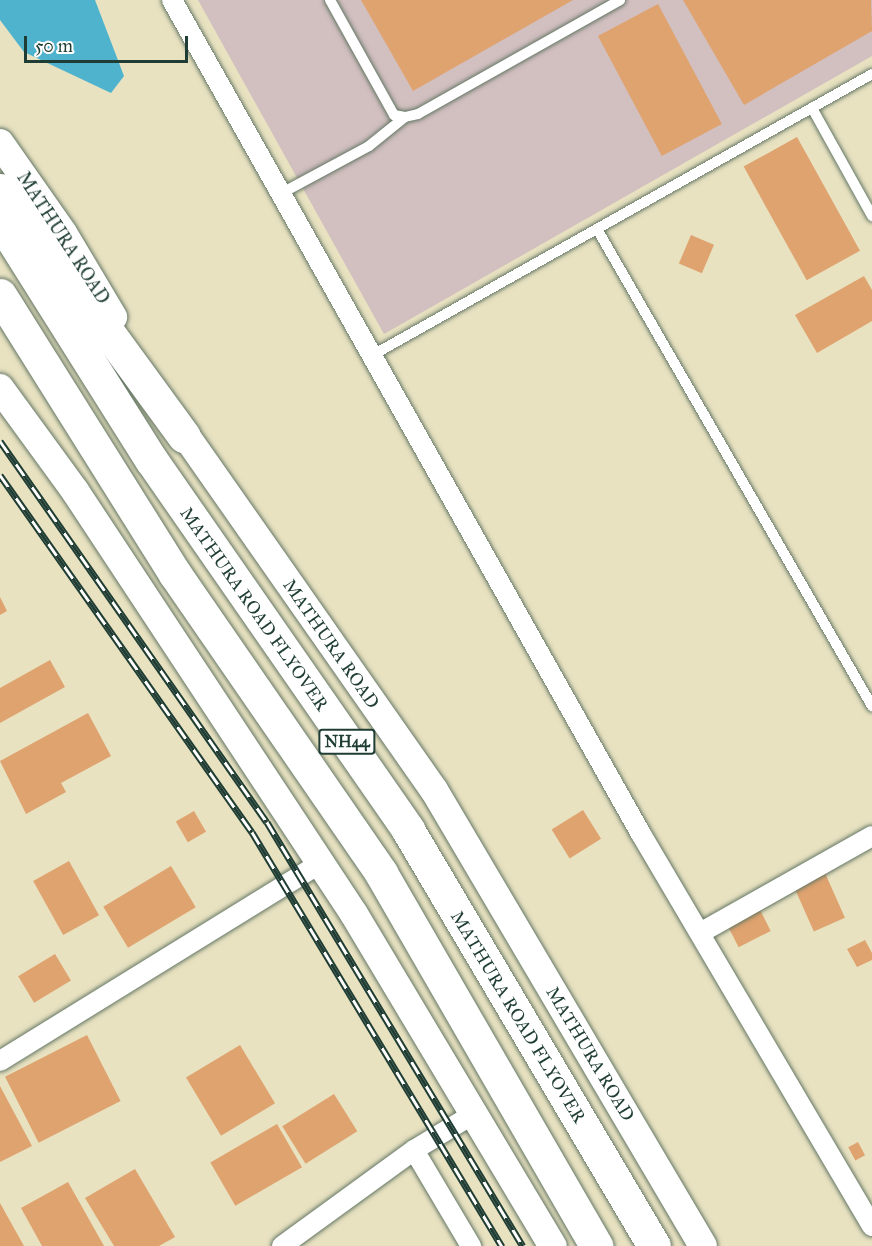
<!DOCTYPE html>
<html>
<head>
<meta charset="utf-8">
<style>
	body { margin:0 }
	#map { position:relative; width:872px; height:1246px; overflow:hidden; background:#e8e2c1; font-family:"IM FELL Great Primer",serif }
	div>[style] { position:absolute }
	[style*='--x'] { left:calc(var(--x)*1px); top:calc(var(--y)*1px); width:calc(var(--w)*1px); rotate:calc(var(--a)*1deg) }
	.industrial>* { inset:0; background:#d2bfc0 }
	.water>* { inset:0; background:#4fb3ce }
	.building>* { inset:0; background:#dfa36f; transform-origin:0 0 }
	.roads { filter:drop-shadow(0 0 2px #657765) drop-shadow(0 0 2px #657765) }
	.lane>* { height:10px; margin:-5px; padding:0 5px; transform-origin:5px; border-radius:5px; background:#fff }
	.street>* { height:20px; margin:-10px; padding:0 10px; transform-origin:10px; border-radius:10px; background:#fff }
	.secondary>* { height:28px; margin:-14px; padding:0 14px; transform-origin:14px; border-radius:14px; background:#fff }
	.highway>* { height:33px; margin:-16.5px; padding:0 16.5px; transform-origin:16.5px; border-radius:16.5px; background:#fff }
	.rail>* { height:7px; margin-top:-3.5px; transform-origin:0; background:repeating-linear-gradient(90deg,#fff 0 14px,#1f3d34 0 28px); box-sizing:border-box; border-block:2px solid #1f3d34 }
	span { translate:-50% -50%; white-space:nowrap; text-align:center; line-height:1.15; -webkit-text-stroke:4.5px #fff; paint-order:stroke }
	.shield-label span { padding:2px 4px; background:#fff; border:2px solid; border-radius:4px; -webkit-text-stroke-width:0 }
	.shield-label { font-size:16px; color:#1f3d34; font-weight:700 }
	.street-label { font-size:18px; color:#1f3d34 }
	.scale { position:absolute; left:24px; top:36px; width:164px; height:27px; box-sizing:border-box; border:3px solid #1f3d34; border-top:0; padding-left:8px; font-size:18px; line-height:21px; white-space:nowrap; color:#1f3d34; -webkit-text-stroke:4px #fff; paint-order:stroke }
</style>
</head>
<body>
<div id="map">
	<div class="industrial">
		<i style="clip-path:polygon(198px 0,872px 0,872px 56px,384px 334px)"></i>
	</div>
	<div class="water">
		<i style="clip-path:polygon(0 0,95px 0,124px 76px,111px 93px,24px 52px,0 20px)"></i>
	</div>
	<div class="building">
		<i style="clip-path:polygon(361px 0,573px 0,413px 91px)"></i>
		<i style="clip-path:polygon(683px 0,871px 0,872px 31px,744px 105px)"></i>
		<i style="left:658px;top:4px;width:136px;height:68px;rotate:62deg"></i>
		<i style="left:797px;top:137px;width:130px;height:61px;rotate:61deg"></i>
		<i style="left:691px;top:235px;width:25px;height:31px;rotate:23deg"></i>
		<i style="clip-path:polygon(864px 276px,872px 290px,872px 321px,817px 353px,795px 315px)"></i>
		<i style="clip-path:polygon(0 597px,7px 611px,0 615px)"></i>
		<i style="clip-path:polygon(50px 660px,65px 687px,0 723px,0 688px)"></i>
		<i style="clip-path:polygon(88px 713px,111px 756px,61px 783px,66px 792px,26px 814px,0 761px)"></i>
		<i style="left:583px;top:810px;width:34px;height:37px;rotate:58deg"></i>
		<i style="left:194px;top:811px;width:24px;height:21px;rotate:60deg"></i>
		<i style="left:69px;top:861px;width:62px;height:41px;rotate:61deg"></i>
		<i style="left:171px;top:866px;width:48px;height:79px;rotate:59deg"></i>
		<i style="left:825px;top:873px;width:49px;height:34px;rotate:66deg"></i>
		<i style="left:758px;top:906px;width:28px;height:36px;rotate:63deg"></i>
		<i style="clip-path:polygon(865px 940px,872px 953px,872px 960px,857px 967px,847px 949px)"></i>
		<i style="left:55px;top:954px;width:31px;height:43px;rotate:59deg"></i>
		<i style="left:87px;top:1035px;width:74px;height:92px;rotate:63deg"></i>
		<i style="left:240px;top:1045px;width:68px;height:63px;rotate:59deg"></i>
		<i style="clip-path:polygon(0 1086px,32px 1146px,0 1162px)"></i>
		<i style="left:334px;top:1094px;width:44px;height:61px;rotate:58deg"></i>
		<i style="left:277px;top:1124px;width:50px;height:77px;rotate:60deg"></i>
		<i style="left:858px;top:1142px;width:15px;height:11px;rotate:62deg"></i>
		<i style="clip-path:polygon(135px 1169px,175px 1237px,159px 1246px,114px 1246px,85px 1198px)"></i>
		<i style="clip-path:polygon(68px 1182px,104px 1246px,42px 1246px,21px 1208px)"></i>
		<i style="clip-path:polygon(0 1203px,24px 1246px,0 1246px)"></i>
	</div>
	<div class="roads">
		<div class="lane">
			<i style="--x:330;--y:0;--w:132;--a:60.9"></i>
			<i style="--x:394;--y:115;--w:11;--a:10"></i>
			<i style="--x:405;--y:117;--w:13;--a:-13"></i>
			<i style="--x:418;--y:114;--w:232;--a:-29.4"></i>
			<i style="--x:812;--y:108;--w:124;--a:60.9"></i>
			<i style="--x:280;--y:194;--w:101;--a:-28.3"></i>
			<i style="--x:369;--y:146;--w:46;--a:-38.9"></i>
			<i style="--x:597;--y:229;--w:551;--a:60.04"></i>
			<i style="--x:371;--y:356;--w:575;--a:-29.37"></i>
		</div>
		<div class="street">
			<i style="--x:172;--y:0;--w:957;--a:60.65"></i>
			<i style="--x:641;--y:834;--w:455;--a:59.5"></i>
			<i style="--x:700;--y:933;--w:197;--a:-29.4"></i>
			<i style="--x:0;--y:1061;--w:376;--a:-31.7"></i>
			<i style="--x:414;--y:1150;--w:112;--a:59.3"></i>
			<i style="--x:282;--y:1246;--w:163;--a:-36"></i>
			<i style="--x:414;--y:1150;--w:71;--a:-31.2"></i>
		</div>
		<div class="secondary">
			<i style="--x:0;--y:143;--w:110;--a:55"></i>
			<i style="--x:63;--y:233;--w:98;--a:59.2"></i>
			<i style="--x:0;--y:388;--w:127;--a:53.9"></i>
			<i style="--x:75;--y:491;--w:507;--a:56.59"></i>
			<i style="--x:354;--y:914;--w:387;--a:59.1"></i>
			<i style="--x:172;--y:416;--w:457;--a:55"></i>
			<i style="--x:434;--y:790;--w:529;--a:59.46"></i>
		</div>
		<div class="highway">
			<i style="--x:0;--y:190;--w:23;--a:45"></i>
			<i style="--x:16;--y:206;--w:285;--a:53.9"></i>
			<i style="--x:0;--y:220;--w:285;--a:57.8"></i>
			<i style="--x:152;--y:461;--w:449;--a:55.2"></i>
			<i style="--x:408;--y:830;--w:483;--a:59.4"></i>
			<i style="--x:0;--y:295;--w:329;--a:57.9"></i>
			<i style="--x:175;--y:574;--w:363;--a:55.4"></i>
			<i style="--x:381;--y:873;--w:431;--a:60"></i>
		</div>
	</div>
	<div class="rail">
		<i style="--x:0;--y:441;--w:465;--a:55"></i>
		<i style="--x:267;--y:822;--w:495;--a:58.9"></i>
		<i style="--x:0;--y:475;--w:437;--a:54.8"></i>
		<i style="--x:252;--y:832;--w:484;--a:58.9"></i>
	</div>
	<div class="shield-label">
		<span style="left:347px;top:742px">NH44</span>
	</div>
	<div class="street-label">
		<span style="left:63px;top:238px;rotate:57deg">MATHURA ROAD</span>
		<span style="left:254px;top:609px;rotate:55deg">MATHURA ROAD FLYOVER</span>
		<span style="left:331px;top:644px;rotate:55deg">MATHURA ROAD</span>
		<span style="left:518px;top:1017px;rotate:59deg">MATHURA ROAD FLYOVER</span>
		<span style="left:590px;top:1054px;rotate:59deg">MATHURA ROAD</span>
	</div>
	<div class="scale">50 m</div>
</div>
</body>
</html>
